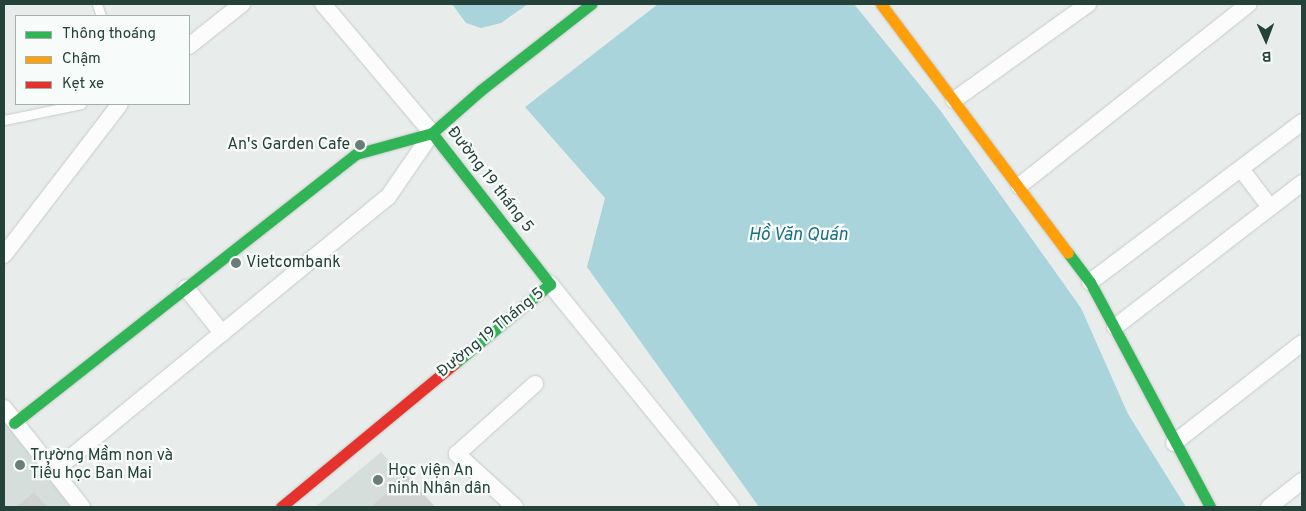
<!DOCTYPE html>
<html>
<head>
<meta charset="utf-8">
<style>
	body { margin:0 }
	#map { position:relative; width:1306px; height:511px; overflow:hidden; background:#e8edeb; font-family:Overpass,sans-serif }
	div>[style] { position:absolute }
	[style*='--x'] { left:calc(var(--x)*1px); top:calc(var(--y)*1px); width:calc(var(--w)*1px); rotate:calc(var(--a)*1deg) }
	.built>* { inset:0; background:#d6dedb }
	.water>* { inset:0; background:#a9d4db }
	.building>* { inset:0; background:#cfd4d2 }
	.roads { filter:drop-shadow(0 0 1px #c5cac8) drop-shadow(0 0 1px #c5cac8) }
	.lane>* { height:9px; margin:-4.5px; padding:0 4.5px; transform-origin:4.5px; border-radius:4.5px; background:#fcfcfc }
	.street>* { height:16px; margin:-8px; padding:0 8px; transform-origin:8px; border-radius:8px; background:#fcfcfc }
	.fast>* { height:11px; margin:-5.5px; padding:0 5.5px; transform-origin:5.5px; border-radius:5.5px; background:#30b455 }
	.slow>* { height:11px; margin:-5.5px; padding:0 5.5px; transform-origin:5.5px; border-radius:5.5px; background:#ff9f0a }
	.jam>* { height:11px; margin:-5.5px; padding:0 5.5px; transform-origin:5.5px; border-radius:5.5px; background:#e5322d }
	.dots>* { width:14px; height:14px; translate:-50% -50%; box-sizing:border-box; border:2px solid #f7fbf9; border-radius:50% }
	span { translate:-50% -50%; white-space:nowrap; text-align:center; line-height:1.15; -webkit-text-stroke:4.5px #f7fbf9; paint-order:stroke }
	.poi-label { font-size:16px; color:#24423a }
	.right { translate:-100% -50%; text-align:right }
	.left { translate:0 -50%; text-align:left }
	.street-label { font-size:16px; color:#24423a }
	.water-label { font-size:18px; color:#1c6f80; font-style:italic }
	.frame { position:absolute; inset:0; border:5px solid #24423a; pointer-events:none }
	.legend { position:absolute; left:15px; top:15px; width:175px; height:90px; box-sizing:border-box; background:#f7fbf9; border:1px solid #a3b1ad; margin:0; padding:6px 9px; list-style:none; font-size:15px; color:#24423a }
	.legend li { display:flex; align-items:center; gap:10px; height:25px }
	.legend b { width:25px; border:1px solid #a3b1ad }
	.north { position:absolute; left:1241px; top:15px; width:50px; height:50px; -webkit-text-stroke:4px #f7fbf9; paint-order:stroke; rotate:178deg; font-size:14px; font-weight:700; line-height:20px; text-align:center; color:#24423a }
	.north::after { content:''; display:block; margin:auto; width:18px; height:22px; background:#24423a; clip-path:polygon(50% 0,100% 100%,50% 72%,0 100%) }
</style>
</head>
<body>
<div id="map">
	<div class="built">
		<i style="clip-path:polygon(4px 422px,71px 507px,4px 507px)"></i>
		<i style="clip-path:polygon(381px 452px,433px 507px,315px 507px)"></i>
	</div>
	<div class="water">
		<i style="clip-path:polygon(452px 4px,528px 4px,501px 23px,481px 28px,466px 23px)"></i>
		<i style="clip-path:polygon(658px 4px,854px 4px,940px 110px,1081px 308px,1128px 414px,1186px 507px,759px 507px,587px 267px,605px 198px,525px 107px)"></i>
	</div>
	<div class="building">
		<i style="clip-path:polygon(407px 475px,435px 507px,375px 507px,373px 505px)"></i>
		<i style="clip-path:polygon(34px 492px,47px 507px,16px 507px)"></i>
	</div>
	<div class="roads">
		<div class="lane">
			<i style="--x:97;--y:4;--w:13;--a:72"></i>
			<i style="--x:4;--y:120;--w:79;--a:-11.7"></i>
		</div>
		<div class="street">
			<i style="--x:189;--y:46;--w:68;--a:-38.4"></i>
			<i style="--x:954;--y:100;--w:165;--a:-35.6"></i>
			<i style="--x:1241;--y:169;--w:48;--a:52.7"></i>
			<i style="--x:1019;--y:186;--w:293;--a:-38.4"></i>
			<i style="--x:4;--y:255;--w:190;--a:-52.5"></i>
			<i style="--x:1090;--y:282;--w:266;--a:-37"></i>
			<i style="--x:550;--y:284;--w:287;--a:50.9"></i>
			<i style="--x:186;--y:288;--w:58;--a:51.3"></i>
			<i style="--x:1115;--y:327;--w:236;--a:-37.6"></i>
			<i style="--x:4;--y:408;--w:126;--a:51.8"></i>
			<i style="--x:1174;--y:443;--w:162;--a:-38"></i>
			<i style="--x:54;--y:471;--w:432;--a:-39.4"></i>
			<i style="--x:388;--y:197;--w:78;--a:-55.5"></i>
			<i style="--x:432;--y:133;--w:169;--a:-130.2"></i>
			<i style="--x:515;--y:507;--w:79;--a:-137.6"></i>
			<i style="--x:457;--y:454;--w:105;--a:-41.9"></i>
			<i style="--x:1269;--y:507;--w:42;--a:-38.2"></i>
		</div>
		<div class="fast">
			<i style="--x:432;--y:133;--w:192;--a:52"></i>
			<i style="--x:550;--y:284;--w:125;--a:140.2"></i>
			<i style="--x:1068;--y:253;--w:36;--a:53"></i>
			<i style="--x:1090;--y:282;--w:255;--a:61.9"></i>
			<i style="--x:14;--y:423;--w:435;--a:-38.2"></i>
			<i style="--x:356;--y:154;--w:79;--a:-15.4"></i>
			<i style="--x:432;--y:133;--w:65;--a:-41.3"></i>
			<i style="--x:481;--y:90;--w:140;--a:-38"></i>
		</div>
		<div class="slow">
			<i style="--x:881;--y:4;--w:311;--a:53.1"></i>
		</div>
		<div class="jam">
			<i style="--x:281;--y:507;--w:224;--a:-39.6"></i>
		</div>
	</div>
	<div class="dots">
		<i style="left:360px;top:145px;background:#697e78"></i>
		<i style="left:236px;top:263px;background:#697e78"></i>
		<i style="left:20px;top:465px;background:#697e78"></i>
		<i style="left:378px;top:480px;background:#697e78"></i>
	</div>
	<div class="poi-label">
		<span class="right" style="left:350px;top:145px">An's Garden Cafe</span>
		<span class="left" style="left:246px;top:263px">Vietcombank</span>
		<span class="left" style="left:30px;top:465px">Trường Mầm non và<br>Tiểu học Ban Mai</span>
		<span class="left" style="left:388px;top:480px">Học viện An<br>ninh Nhân dân</span>
	</div>
	<div class="street-label">
		<span style="left:490px;top:180px;rotate:52deg">Đường 19 tháng 5</span>
		<span style="left:491px;top:333px;rotate:-39deg">Đường 19 Tháng 5</span>
	</div>
	<div class="water-label">
		<span style="left:798px;top:236px">Hồ Văn Quán</span>
	</div>
	<div class="frame"></div>
	<ul class="legend">
	<li><b style="height:6px;background:#30b455"></b>Thông thoáng</li>
	<li><b style="height:6px;background:#ff9f0a"></b>Chậm</li>
	<li><b style="height:6px;background:#e5322d"></b>Kẹt xe</li>
	</ul>
	<div class="north">B</div>
</div>
</body>
</html>
